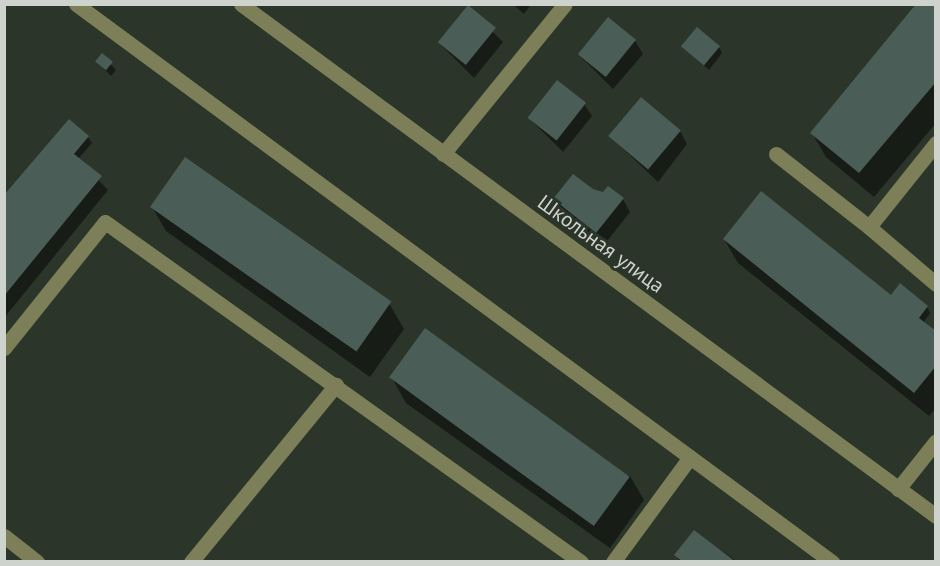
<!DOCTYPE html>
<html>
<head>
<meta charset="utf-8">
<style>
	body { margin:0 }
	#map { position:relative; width:940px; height:566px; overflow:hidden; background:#2b352a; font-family:"PT Sans",sans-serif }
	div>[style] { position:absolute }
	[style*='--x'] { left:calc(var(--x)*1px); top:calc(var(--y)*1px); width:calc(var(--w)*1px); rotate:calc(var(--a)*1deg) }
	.shadow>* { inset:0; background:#0007 }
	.building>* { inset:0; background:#4b5d57; transform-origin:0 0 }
	.minor>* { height:15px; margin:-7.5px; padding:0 7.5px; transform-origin:7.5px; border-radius:7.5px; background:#7d7f59 }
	span { translate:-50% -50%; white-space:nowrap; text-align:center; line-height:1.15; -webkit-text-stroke:6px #2b352a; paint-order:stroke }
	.street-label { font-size:21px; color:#ced4cd }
	.frame { position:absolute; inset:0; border:6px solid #ced4cd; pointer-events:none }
</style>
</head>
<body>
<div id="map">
	<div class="shadow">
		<i style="clip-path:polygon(513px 4px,531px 4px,524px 14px)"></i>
		<i style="clip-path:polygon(936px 4px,936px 123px,874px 197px,826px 157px,812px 133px)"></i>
		<i style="clip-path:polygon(468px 7px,503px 42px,474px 78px,439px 43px)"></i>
		<i style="clip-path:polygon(635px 41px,643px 54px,613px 89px,579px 55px)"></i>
		<i style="clip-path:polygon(683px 46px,719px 47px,722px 53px,709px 70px)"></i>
		<i style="clip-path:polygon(102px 55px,116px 70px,111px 76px,97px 62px)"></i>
		<i style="clip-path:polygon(584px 104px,592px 116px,563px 152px,528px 117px)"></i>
		<i style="clip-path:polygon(680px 131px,687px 144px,658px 182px,611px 137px)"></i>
		<i style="clip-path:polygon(88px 137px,92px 143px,78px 159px,108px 190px,4px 318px,4px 198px,52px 139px,59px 144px)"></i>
		<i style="clip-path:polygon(186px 159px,390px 305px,404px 329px,370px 377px,166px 231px,152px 207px)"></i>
		<i style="clip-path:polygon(593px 191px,623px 199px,630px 212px,604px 245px,562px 212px,555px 199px)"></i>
		<i style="clip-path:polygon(724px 239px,896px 301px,927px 307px,930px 313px,923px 323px,936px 333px,936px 408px,929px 416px,738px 263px)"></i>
		<i style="clip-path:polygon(392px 378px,630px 476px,644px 500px,610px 548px,406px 403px)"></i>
		<i style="clip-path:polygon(694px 532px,738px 562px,680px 562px,676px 555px)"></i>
	</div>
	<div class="building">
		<i style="clip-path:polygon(916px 4px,936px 4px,936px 82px,859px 173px,810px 133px)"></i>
		<i style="left:468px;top:5px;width:36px;height:48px;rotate:39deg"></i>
		<i style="left:608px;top:17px;width:36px;height:48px;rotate:39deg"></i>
		<i style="left:697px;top:27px;width:30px;height:25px;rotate:40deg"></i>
		<i style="left:102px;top:53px;width:14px;height:11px;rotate:39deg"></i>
		<i style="left:557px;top:80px;width:37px;height:48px;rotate:38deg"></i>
		<i style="left:641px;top:97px;width:52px;height:51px;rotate:40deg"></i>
		<i style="clip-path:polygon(69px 119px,89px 136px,74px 154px,102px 176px,4px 296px,4px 195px)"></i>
		<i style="left:185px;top:157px;width:252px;height:61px;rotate:35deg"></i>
		<i style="clip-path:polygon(573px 174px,593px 189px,603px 192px,608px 186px,624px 198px,596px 233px,553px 199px)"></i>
		<i style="clip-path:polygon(761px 191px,891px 295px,900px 283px,928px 306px,919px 318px,936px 331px,936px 366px,914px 393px,723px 239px)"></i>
		<i style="left:425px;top:328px;width:253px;height:61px;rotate:36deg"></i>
		<i style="clip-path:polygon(694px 530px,736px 562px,683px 562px,674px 555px)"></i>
	</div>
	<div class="minor">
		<i style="--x:76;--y:4;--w:940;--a:36.43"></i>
		<i style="--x:241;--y:4;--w:863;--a:36.38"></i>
		<i style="--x:936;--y:143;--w:107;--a:128.6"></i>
		<i style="--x:869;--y:227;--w:88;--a:40.4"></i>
		<i style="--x:443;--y:154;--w:193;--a:-50.9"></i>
		<i style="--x:776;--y:154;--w:118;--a:38.1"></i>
		<i style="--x:4;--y:348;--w:161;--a:-51.3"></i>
		<i style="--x:105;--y:222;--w:585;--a:35.54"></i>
		<i style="--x:898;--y:489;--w:61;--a:-51.6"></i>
		<i style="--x:4;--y:536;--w:42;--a:38.2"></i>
		<i style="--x:191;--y:562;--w:229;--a:-50.7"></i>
		<i style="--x:613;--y:562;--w:130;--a:-53.7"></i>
	</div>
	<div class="street-label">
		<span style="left:601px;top:244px;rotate:36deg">Школьная улица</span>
	</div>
	<div class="frame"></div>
</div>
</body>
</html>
